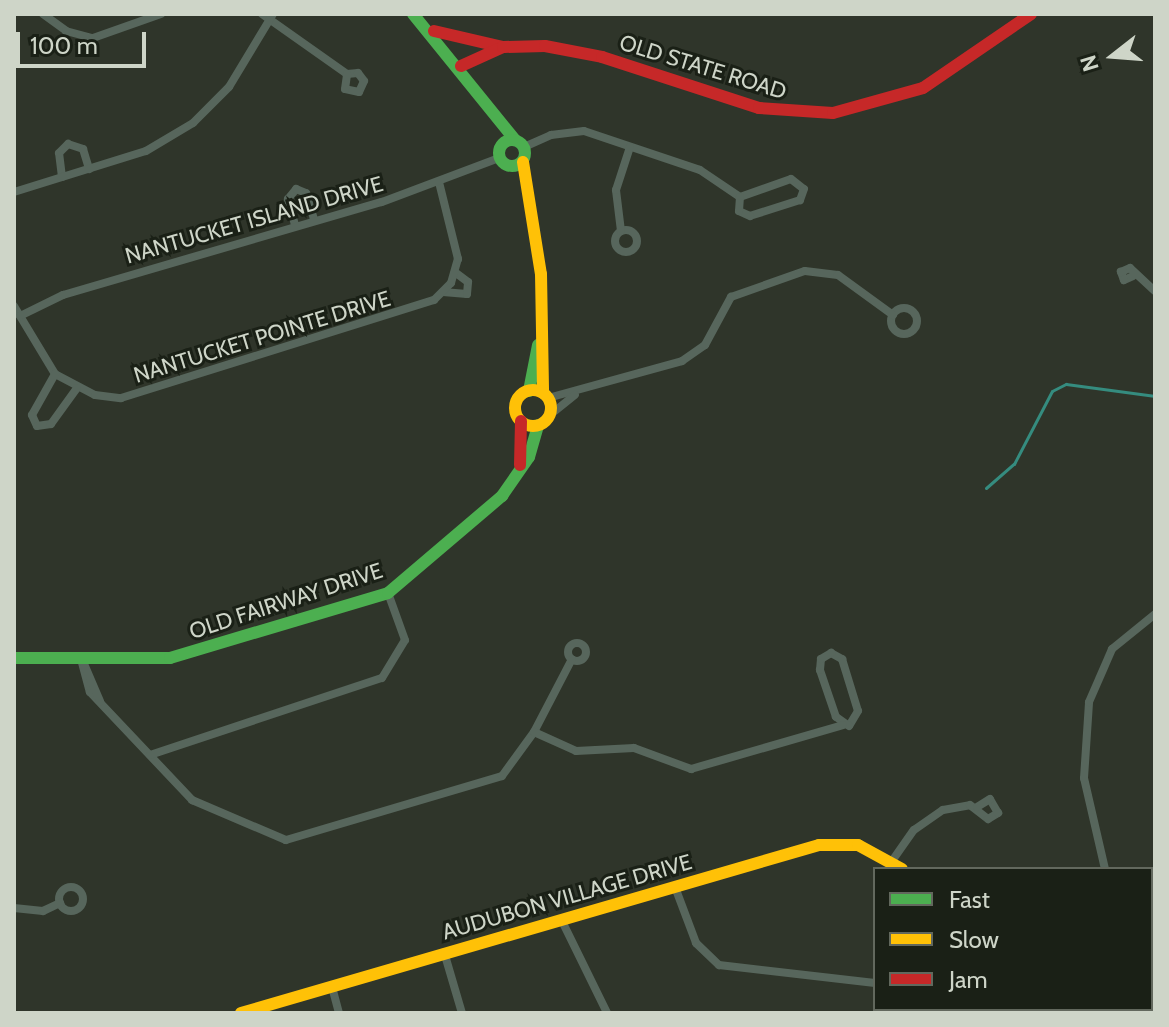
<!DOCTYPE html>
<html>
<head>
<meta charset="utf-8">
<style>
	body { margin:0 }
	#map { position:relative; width:1169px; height:1027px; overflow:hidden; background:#2f352a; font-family:Cabin,sans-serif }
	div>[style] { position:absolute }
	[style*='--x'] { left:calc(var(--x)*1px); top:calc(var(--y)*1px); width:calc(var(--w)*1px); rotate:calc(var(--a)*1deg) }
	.stream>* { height:3px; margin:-1.5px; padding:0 1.5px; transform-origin:1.5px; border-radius:1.5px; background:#358c7f }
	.street>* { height:8px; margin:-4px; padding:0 4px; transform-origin:4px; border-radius:4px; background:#57665c }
	.street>.ring { margin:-4px; padding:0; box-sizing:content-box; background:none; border:8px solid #57665c; border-radius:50% }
	.fast>* { height:12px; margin:-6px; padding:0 6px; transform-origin:6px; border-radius:6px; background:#4caf50 }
	.fast>.ring { margin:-6px; padding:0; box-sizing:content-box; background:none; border:12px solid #4caf50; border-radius:50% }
	.slow>* { height:12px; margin:-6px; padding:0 6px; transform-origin:6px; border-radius:6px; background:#ffc107 }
	.slow>.ring { margin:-6px; padding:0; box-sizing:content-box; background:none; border:12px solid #ffc107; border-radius:50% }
	.jam>* { height:12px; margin:-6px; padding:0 6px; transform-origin:6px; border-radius:6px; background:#c62828 }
	span { translate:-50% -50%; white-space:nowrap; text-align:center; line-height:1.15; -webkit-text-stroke:6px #1a2016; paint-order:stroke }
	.street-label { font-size:22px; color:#ced5c8 }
	.frame { position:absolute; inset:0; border:16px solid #ced5c8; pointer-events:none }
	.legend { position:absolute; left:873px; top:867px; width:280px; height:144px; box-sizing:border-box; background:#1a2016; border:2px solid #62685d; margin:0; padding:10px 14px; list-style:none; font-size:24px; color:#ced5c8 }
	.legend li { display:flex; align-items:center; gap:16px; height:40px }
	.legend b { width:40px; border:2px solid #62685d }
	.north { position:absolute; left:1073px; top:16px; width:80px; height:80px; -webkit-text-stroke:6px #1a2016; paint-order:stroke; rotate:253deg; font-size:22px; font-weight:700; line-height:32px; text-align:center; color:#ced5c8 }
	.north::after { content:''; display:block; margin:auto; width:28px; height:36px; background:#ced5c8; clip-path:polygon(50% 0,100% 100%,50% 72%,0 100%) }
	.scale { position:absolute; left:16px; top:32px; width:130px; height:36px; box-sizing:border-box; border:4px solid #ced5c8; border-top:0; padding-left:10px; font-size:24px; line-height:28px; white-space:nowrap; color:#ced5c8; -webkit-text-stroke:6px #1a2016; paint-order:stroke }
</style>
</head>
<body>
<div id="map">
	<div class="stream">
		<i style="--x:986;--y:488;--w:37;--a:-41"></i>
		<i style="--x:1014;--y:464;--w:82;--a:-62.5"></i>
		<i style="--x:1052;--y:391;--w:16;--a:-27"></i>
		<i style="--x:1066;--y:384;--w:90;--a:7.7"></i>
	</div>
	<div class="street">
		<i style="--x:43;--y:14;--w:29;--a:36"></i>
		<i style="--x:66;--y:31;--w:28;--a:15"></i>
		<i style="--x:93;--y:38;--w:72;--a:-19.4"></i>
		<i style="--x:262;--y:14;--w:104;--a:35.2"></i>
		<i style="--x:347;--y:74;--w:11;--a:-5"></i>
		<i style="--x:358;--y:73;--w:10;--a:53"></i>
		<i style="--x:364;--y:81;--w:12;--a:114"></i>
		<i style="--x:359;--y:92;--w:14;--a:-168"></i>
		<i style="--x:345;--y:89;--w:15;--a:-82"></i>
		<i style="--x:524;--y:147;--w:30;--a:-24"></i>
		<i style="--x:551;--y:135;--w:33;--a:-7"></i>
		<i style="--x:584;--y:131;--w:122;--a:18.6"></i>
		<i style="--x:700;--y:170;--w:48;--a:34"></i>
		<i style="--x:740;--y:197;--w:54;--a:-19.4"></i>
		<i style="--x:791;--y:179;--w:16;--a:38"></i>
		<i style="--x:804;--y:189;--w:12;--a:110"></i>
		<i style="--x:800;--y:200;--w:52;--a:162.3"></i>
		<i style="--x:750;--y:216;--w:12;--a:-156"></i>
		<i style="--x:739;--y:211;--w:14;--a:-86"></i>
		<i style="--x:62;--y:177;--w:24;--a:-97"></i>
		<i style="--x:59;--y:153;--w:13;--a:-45"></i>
		<i style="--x:68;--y:144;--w:16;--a:18"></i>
		<i style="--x:83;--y:149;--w:21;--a:73"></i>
		<i style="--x:14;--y:192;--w:138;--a:-17.3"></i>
		<i style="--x:146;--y:151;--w:55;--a:-30.8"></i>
		<i style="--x:193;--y:123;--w:51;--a:-45"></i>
		<i style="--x:229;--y:87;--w:85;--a:-58.9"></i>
		<i style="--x:295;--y:225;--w:27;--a:-105"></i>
		<i style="--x:288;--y:199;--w:13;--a:-51"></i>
		<i style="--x:296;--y:189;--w:11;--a:22"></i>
		<i style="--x:306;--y:193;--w:27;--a:73"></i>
		<i class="ring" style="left:615px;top:230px;width:14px;height:14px"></i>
		<i style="--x:621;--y:231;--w:41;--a:-97"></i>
		<i style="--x:616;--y:190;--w:45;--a:-72"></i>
		<i style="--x:1133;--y:276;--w:10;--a:156"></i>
		<i style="--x:1124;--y:280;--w:9;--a:-111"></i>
		<i style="--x:1121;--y:272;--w:10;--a:-24"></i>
		<i style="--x:1130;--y:268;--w:34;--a:43"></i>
		<i style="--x:443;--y:292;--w:24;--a:5"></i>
		<i style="--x:467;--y:294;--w:12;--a:-85"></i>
		<i style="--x:468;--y:282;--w:15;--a:-143"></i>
		<i style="--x:14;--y:306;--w:79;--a:58.9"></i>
		<i style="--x:55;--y:374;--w:45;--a:27.7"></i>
		<i style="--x:95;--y:395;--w:26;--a:7"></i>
		<i style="--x:121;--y:398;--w:328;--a:-17.4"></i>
		<i style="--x:434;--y:300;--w:24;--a:-45"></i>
		<i style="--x:451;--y:283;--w:25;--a:-74"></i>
		<i style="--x:458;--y:259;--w:79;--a:-103.9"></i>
		<i class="ring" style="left:891px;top:308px;width:18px;height:18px"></i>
		<i style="--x:20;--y:316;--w:48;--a:-26"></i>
		<i style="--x:63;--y:295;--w:332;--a:-16.3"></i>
		<i style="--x:382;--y:202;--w:125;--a:-20.6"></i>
		<i style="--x:55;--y:374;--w:47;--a:119.3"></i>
		<i style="--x:32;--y:415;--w:12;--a:66"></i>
		<i style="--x:37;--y:426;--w:14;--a:-8"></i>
		<i style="--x:51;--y:424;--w:44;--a:-54.2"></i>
		<i style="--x:548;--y:398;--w:139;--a:-15.4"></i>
		<i style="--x:682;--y:361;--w:28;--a:-35"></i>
		<i style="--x:705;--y:345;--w:55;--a:-61.6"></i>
		<i style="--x:731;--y:297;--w:78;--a:-19.4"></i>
		<i style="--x:805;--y:271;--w:33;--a:7"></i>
		<i style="--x:838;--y:275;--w:68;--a:36"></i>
		<i style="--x:550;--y:415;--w:32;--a:-39"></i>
		<i class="ring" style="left:568px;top:643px;width:10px;height:10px"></i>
		<i style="--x:831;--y:653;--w:13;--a:29"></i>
		<i style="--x:842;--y:659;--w:54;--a:72.9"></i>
		<i style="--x:858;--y:711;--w:17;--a:121"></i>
		<i style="--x:849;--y:726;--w:16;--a:-145"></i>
		<i style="--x:836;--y:717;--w:50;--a:-108.8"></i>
		<i style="--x:820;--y:670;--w:11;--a:-85"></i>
		<i style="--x:821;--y:659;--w:12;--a:-31"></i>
		<i style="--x:81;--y:659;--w:34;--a:75"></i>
		<i style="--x:90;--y:692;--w:149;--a:46.6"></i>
		<i style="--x:192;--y:800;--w:102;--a:23.1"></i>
		<i style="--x:286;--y:840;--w:225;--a:-16.5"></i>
		<i style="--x:502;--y:776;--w:54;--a:-54"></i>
		<i style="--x:534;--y:732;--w:82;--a:-62.5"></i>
		<i style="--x:82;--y:659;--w:46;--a:66.8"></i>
		<i style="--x:534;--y:732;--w:46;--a:24.3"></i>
		<i style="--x:576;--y:751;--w:58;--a:-3"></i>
		<i style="--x:634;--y:748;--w:61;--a:20.2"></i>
		<i style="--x:691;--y:769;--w:158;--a:-16.1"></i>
		<i style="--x:150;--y:755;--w:244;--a:-18.4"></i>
		<i style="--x:382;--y:678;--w:44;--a:-58.8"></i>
		<i style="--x:405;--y:640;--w:50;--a:-109.9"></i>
		<i style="--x:892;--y:861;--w:38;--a:-55"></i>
		<i style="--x:914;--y:830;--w:35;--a:-35"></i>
		<i style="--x:943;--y:810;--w:27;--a:-10"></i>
		<i style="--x:970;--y:805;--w:23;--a:38"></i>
		<i style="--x:988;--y:819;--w:12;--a:-31"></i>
		<i style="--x:998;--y:813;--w:16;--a:-120"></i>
		<i style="--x:990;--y:799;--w:15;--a:148"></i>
		<i style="--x:1105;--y:869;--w:93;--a:-103"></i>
		<i style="--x:1084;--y:778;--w:76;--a:-86.2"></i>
		<i style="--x:1089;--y:702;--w:58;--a:-66.5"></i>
		<i style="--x:1112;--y:649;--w:55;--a:-39.1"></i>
		<i style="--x:675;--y:887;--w:60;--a:69.4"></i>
		<i style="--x:696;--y:943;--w:32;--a:44"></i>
		<i style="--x:719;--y:965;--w:157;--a:6.6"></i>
		<i class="ring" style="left:59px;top:887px;width:16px;height:16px"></i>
		<i style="--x:14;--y:908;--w:29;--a:6"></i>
		<i style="--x:43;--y:911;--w:19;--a:-25"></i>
		<i style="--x:562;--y:921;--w:102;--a:63.9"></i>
		<i style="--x:444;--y:952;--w:64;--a:73.6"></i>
		<i style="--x:1151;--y:982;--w:9;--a:63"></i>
		<i style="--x:332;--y:987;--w:27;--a:75"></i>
		<i style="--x:930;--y:1013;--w:4;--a:-90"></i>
	</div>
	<div class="fast">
		<i style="--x:413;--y:14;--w:162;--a:51"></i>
		<i class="ring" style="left:499px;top:140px;width:14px;height:14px"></i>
		<i style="--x:529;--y:391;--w:47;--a:-78.9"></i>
		<i style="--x:14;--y:658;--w:156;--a:0"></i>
		<i style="--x:170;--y:658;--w:227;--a:-16.6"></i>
		<i style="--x:388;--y:593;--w:150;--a:-40.4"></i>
		<i style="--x:502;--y:496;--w:47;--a:-55.3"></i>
		<i style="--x:529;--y:457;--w:33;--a:-74"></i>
	</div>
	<div class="slow">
		<i style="--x:523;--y:162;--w:113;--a:80.9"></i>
		<i style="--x:541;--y:274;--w:119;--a:89"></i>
		<i class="ring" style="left:515px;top:390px;width:24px;height:24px"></i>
		<i style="--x:241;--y:1013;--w:602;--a:-16.21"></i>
		<i style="--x:819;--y:845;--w:39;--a:0"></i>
		<i style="--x:858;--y:845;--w:50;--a:28.6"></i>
	</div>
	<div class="jam">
		<i style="--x:434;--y:31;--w:71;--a:13.1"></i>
		<i style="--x:461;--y:66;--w:46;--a:-24.3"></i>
		<i style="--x:503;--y:47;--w:42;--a:-1.4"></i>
		<i style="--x:545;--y:46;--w:58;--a:10.9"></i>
		<i style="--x:602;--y:57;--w:165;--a:18"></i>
		<i style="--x:759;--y:108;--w:74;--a:3.9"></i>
		<i style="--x:833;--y:113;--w:93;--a:-15.5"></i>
		<i style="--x:923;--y:88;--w:131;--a:-34.4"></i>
		<i style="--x:520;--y:465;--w:44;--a:-88.7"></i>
	</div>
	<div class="street-label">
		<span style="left:703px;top:67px;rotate:17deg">OLD STATE ROAD</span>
		<span style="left:254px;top:220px;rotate:-16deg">NANTUCKET ISLAND DRIVE</span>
		<span style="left:262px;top:337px;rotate:-17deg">NANTUCKET POINTE DRIVE</span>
		<span style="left:286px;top:601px;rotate:-18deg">OLD FAIRWAY DRIVE</span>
		<span style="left:567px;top:897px;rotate:-16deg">AUDUBON VILLAGE DRIVE</span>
	</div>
	<div class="frame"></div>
	<ul class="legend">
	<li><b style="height:10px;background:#4caf50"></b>Fast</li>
	<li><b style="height:10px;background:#ffc107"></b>Slow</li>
	<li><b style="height:10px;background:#c62828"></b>Jam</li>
	</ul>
	<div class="north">N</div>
	<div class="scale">100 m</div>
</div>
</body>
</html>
